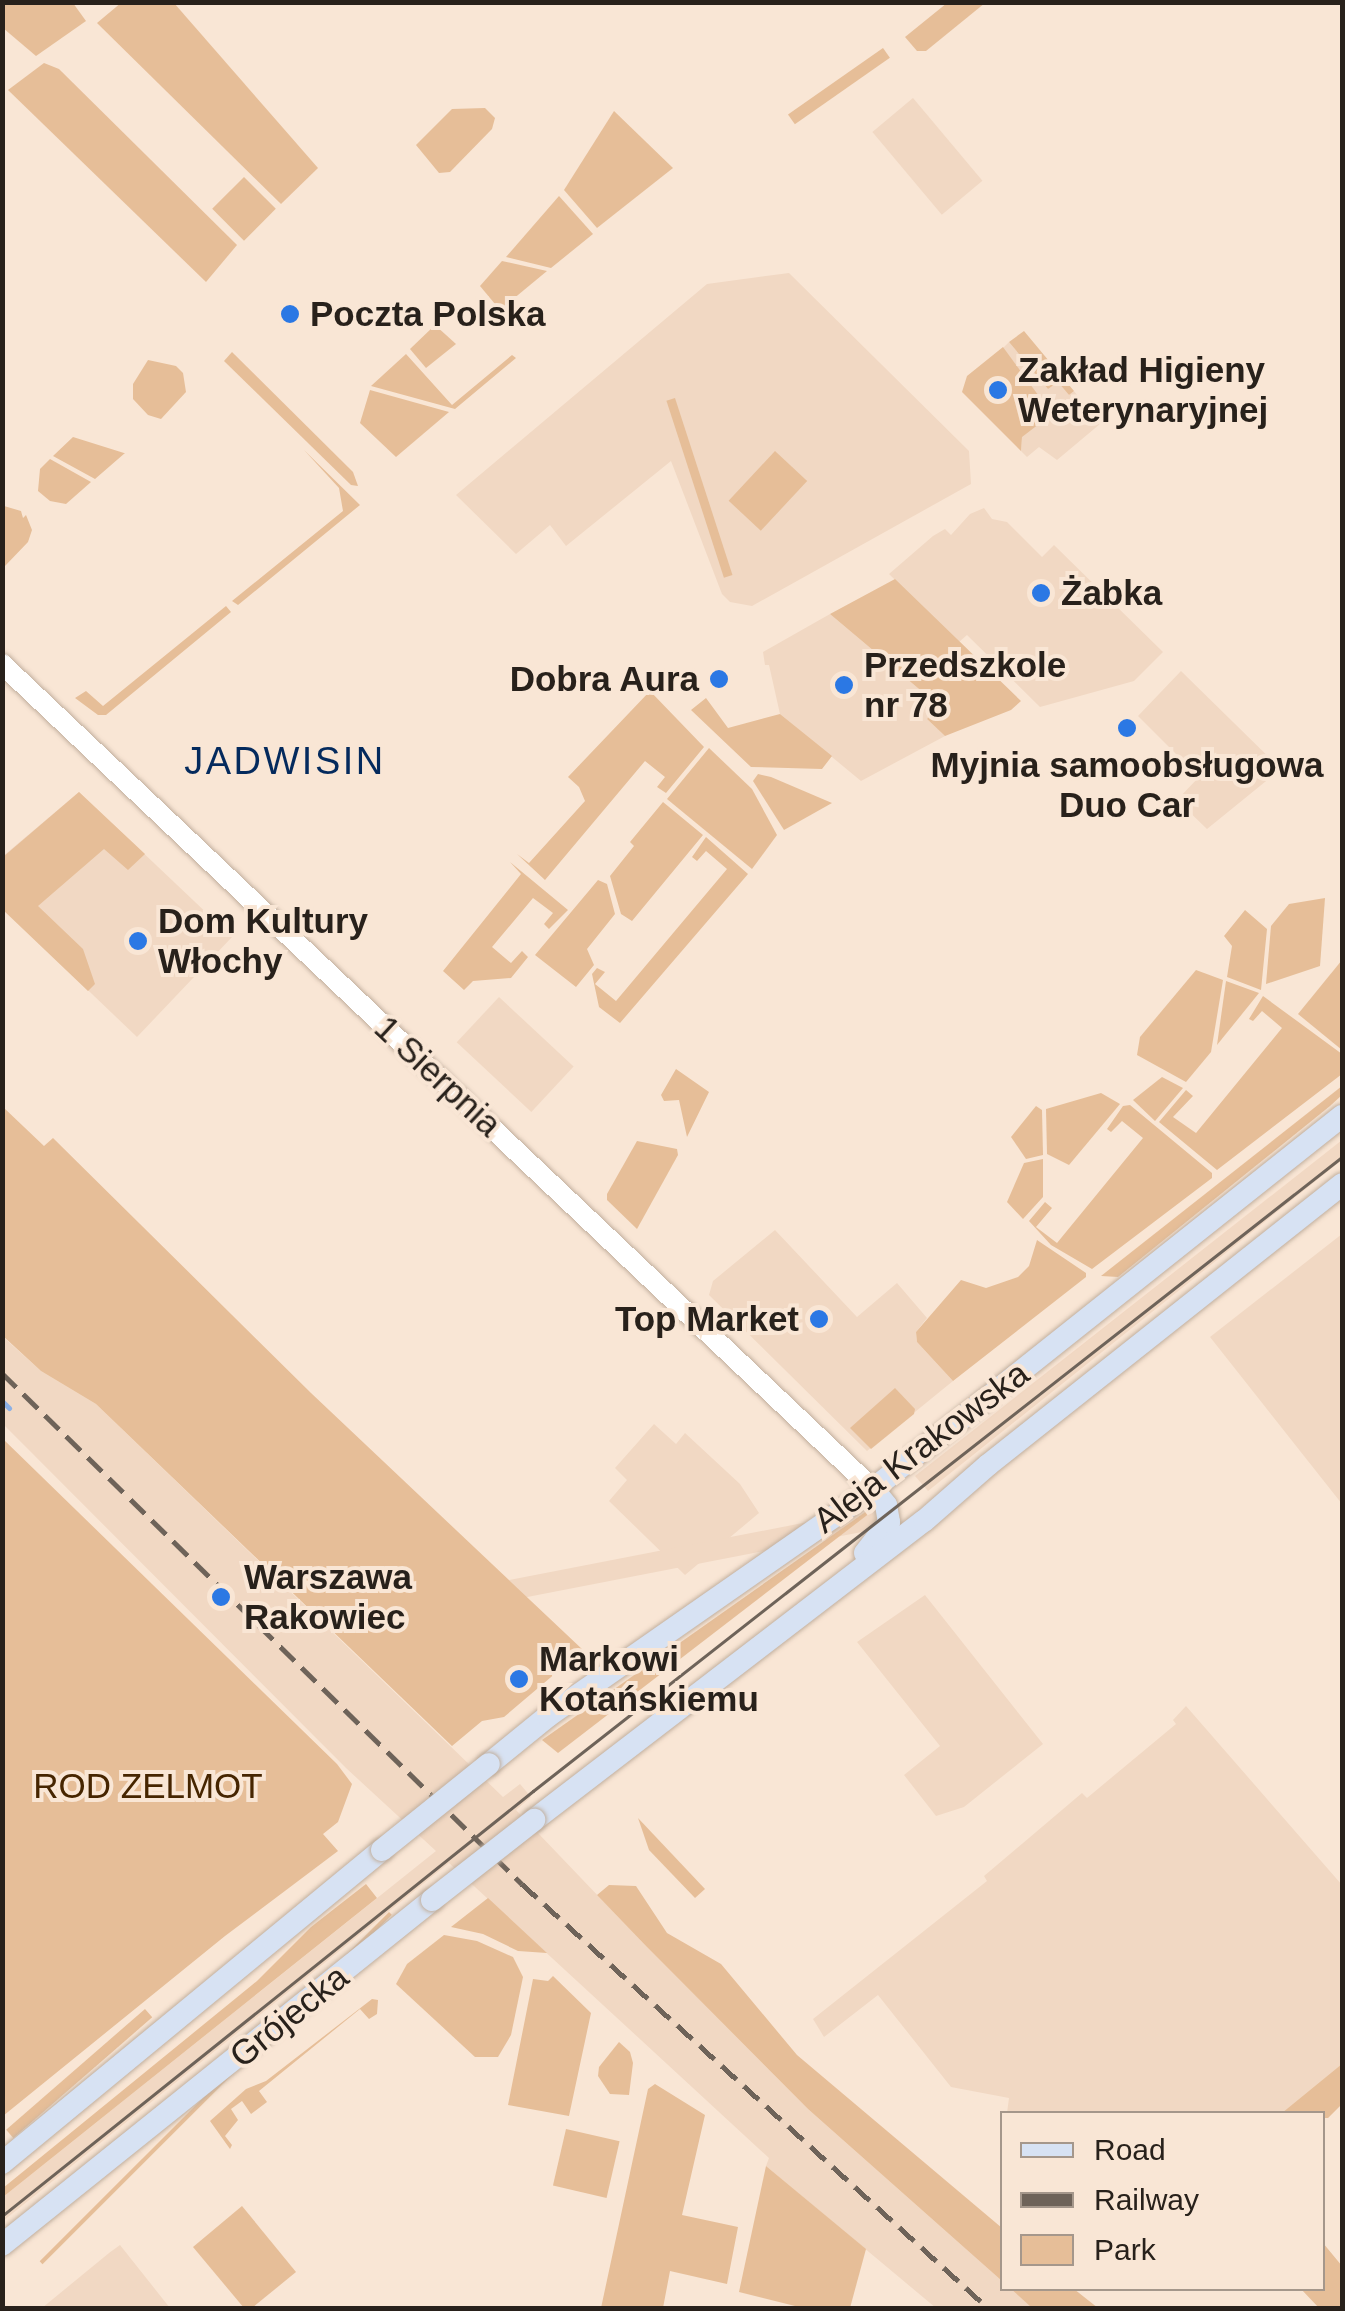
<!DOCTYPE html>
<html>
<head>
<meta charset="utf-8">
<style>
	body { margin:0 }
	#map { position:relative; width:1345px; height:2311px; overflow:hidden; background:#f9e6d5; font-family:Helvetica,sans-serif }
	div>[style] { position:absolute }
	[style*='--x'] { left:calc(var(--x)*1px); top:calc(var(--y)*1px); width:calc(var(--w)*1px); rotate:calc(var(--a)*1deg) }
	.built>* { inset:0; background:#f1d8c3; transform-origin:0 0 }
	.green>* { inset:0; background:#e6be98; transform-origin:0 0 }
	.stream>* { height:5px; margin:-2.5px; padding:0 2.5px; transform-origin:2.5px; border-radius:2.5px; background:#8cb0e5 }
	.roads { filter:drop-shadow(0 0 2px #c1af9e) drop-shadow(0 0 2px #c1af9e) }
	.tertiary>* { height:20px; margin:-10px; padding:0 10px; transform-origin:10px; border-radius:10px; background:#fff }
	.secondary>* { height:22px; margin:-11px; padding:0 11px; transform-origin:11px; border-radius:11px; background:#d7e2f3 }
	.tram>* { height:2.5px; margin:-1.25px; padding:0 1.25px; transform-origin:1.25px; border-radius:1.25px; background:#6e6359 }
	.rail>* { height:5px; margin-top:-2.5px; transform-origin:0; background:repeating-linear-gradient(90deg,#6e6359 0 20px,transparent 0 30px) }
	.bridges { filter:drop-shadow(0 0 2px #c1af9e) drop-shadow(0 0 2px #c1af9e) }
	.secondary-bridge>* { height:22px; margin:-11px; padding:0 11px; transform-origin:11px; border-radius:11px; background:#d7e2f3 }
	.dots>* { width:28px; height:28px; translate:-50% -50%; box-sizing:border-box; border:5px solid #f9e6d5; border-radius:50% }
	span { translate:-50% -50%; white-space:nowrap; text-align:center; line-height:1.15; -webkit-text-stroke:8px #f9e6d5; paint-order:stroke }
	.poi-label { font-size:35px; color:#28211b; font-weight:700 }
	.left { translate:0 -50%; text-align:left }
	.right { translate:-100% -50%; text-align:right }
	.street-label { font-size:35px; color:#28211b }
	.park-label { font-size:35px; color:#462500 }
	.neighbourhood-label { font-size:38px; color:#042a5d; letter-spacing:2.5px }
	.frame { position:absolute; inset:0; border:5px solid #28211b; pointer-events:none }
	.legend { position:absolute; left:1000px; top:2111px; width:325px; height:180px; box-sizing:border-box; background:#f9e6d5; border:2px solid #a5978b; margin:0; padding:12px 18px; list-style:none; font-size:30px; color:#28211b }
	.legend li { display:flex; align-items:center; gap:20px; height:50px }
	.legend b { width:50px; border:2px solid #a5978b }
</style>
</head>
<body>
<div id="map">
	<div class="built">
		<i style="left:913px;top:98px;width:108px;height:53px;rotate:50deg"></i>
		<i style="clip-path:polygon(789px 273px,969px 451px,971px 484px,752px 606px,730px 602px,722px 594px,671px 461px,566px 546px,550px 525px,516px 554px,456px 495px,707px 284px)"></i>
		<i style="clip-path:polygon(1009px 342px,1048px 389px,1058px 381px,1069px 395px,1074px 391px,1100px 424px,1057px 460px,1039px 447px,1027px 457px,1021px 451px,1026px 378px,1003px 348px)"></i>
		<i style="clip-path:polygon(984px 508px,992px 519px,1007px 522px,1042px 557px,1054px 545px,1163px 652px,1134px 681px,1040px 707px,967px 635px,959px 642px,889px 574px,933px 536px,945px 529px,951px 535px,970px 514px)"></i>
		<i style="clip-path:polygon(830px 614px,938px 705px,927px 719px,945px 736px,861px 781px,780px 714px,769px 665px,765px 665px,763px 652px)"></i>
		<i style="clip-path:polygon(1181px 671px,1281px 769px,1207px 829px,1177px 800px,1199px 777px,1138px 716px)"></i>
		<i style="clip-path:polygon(79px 792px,232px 937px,137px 1037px,3px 909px,2px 857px)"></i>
		<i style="left:499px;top:997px;width:102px;height:62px;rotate:43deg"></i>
		<i style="clip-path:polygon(1342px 1140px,1342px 1160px,928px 1491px,915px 1476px)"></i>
		<i style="clip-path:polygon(775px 1230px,857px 1317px,897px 1283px,927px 1318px,916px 1332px,917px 1342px,953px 1381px,867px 1451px,709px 1295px,713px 1281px)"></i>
		<i style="clip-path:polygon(1342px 1234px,1342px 1504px,1210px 1337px)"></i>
		<i style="clip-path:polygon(2px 1336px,41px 1371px,96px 1404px,503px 1797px,520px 1784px,531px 1797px,516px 1810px,645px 1945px,808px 2109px,1002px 2281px,1002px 2288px,1011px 2289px,1032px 2308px,936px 2308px,766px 2166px,769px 2158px,449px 1863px,3px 2221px,3px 2197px,436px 1851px,346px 1768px,3px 1424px)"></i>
		<i style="clip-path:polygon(654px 1424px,676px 1444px,685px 1433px,740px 1484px,759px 1513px,685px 1575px,609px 1501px,627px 1480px,615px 1468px)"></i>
		<i style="left:875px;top:1509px;width:20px;height:400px;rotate:79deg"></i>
		<i style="clip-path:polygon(925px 1595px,1043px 1744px,964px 1807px,936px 1816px,904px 1775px,940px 1746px,857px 1642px)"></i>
		<i style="clip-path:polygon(1186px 1706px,1342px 1885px,1342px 2069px,1287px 2113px,1007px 2113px,1009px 2098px,951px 2087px,878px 1995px,824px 2037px,813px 2019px,987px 1881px,984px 1876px,1082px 1793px,1087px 1798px,1176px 1724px,1173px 1720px)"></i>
		<i style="clip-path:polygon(120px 2245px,170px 2308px,42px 2308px,109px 2253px)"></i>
	</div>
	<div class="green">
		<i style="clip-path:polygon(122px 2px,174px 3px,318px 168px,281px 204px,97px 23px)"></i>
		<i style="clip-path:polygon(2px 3px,73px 3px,86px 21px,36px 56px,3px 28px)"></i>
		<i style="clip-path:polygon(947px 3px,985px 3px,926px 51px,917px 51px,905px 37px)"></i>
		<i style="left:883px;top:48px;width:12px;height:116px;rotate:55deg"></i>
		<i style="clip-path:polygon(44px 63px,59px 69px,237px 245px,206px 282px,8px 90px)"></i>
		<i style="clip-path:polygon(485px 108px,495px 118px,492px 129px,450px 172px,439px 173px,416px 145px,452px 109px)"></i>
		<i style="clip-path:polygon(614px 111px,673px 168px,597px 228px,564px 190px)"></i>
		<i style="left:244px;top:177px;width:45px;height:45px;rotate:45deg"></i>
		<i style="clip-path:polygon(559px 196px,593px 234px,551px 268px,506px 257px)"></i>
		<i style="clip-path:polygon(502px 261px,547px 271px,500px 310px,480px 286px)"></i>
		<i style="clip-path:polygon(435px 325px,456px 344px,426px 368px,410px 349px)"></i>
		<i style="clip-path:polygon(1024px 331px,1074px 391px,1069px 395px,1058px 382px,1048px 389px,1009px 342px)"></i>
		<i style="clip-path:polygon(1003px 347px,1052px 414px,1022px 437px,1021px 451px,962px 392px,967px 376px)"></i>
		<i style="clip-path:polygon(232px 352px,353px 472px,358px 486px,351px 485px,224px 361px)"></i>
		<i style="clip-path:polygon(406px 354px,452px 405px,512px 355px,516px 358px,455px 409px,371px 386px)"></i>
		<i style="clip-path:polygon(148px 360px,176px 366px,183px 373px,186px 392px,161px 419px,148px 415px,133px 399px,133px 384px)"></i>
		<i style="clip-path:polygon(370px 390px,449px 412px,396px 457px,360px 423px)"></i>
		<i style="left:675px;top:398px;width:186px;height:9px;rotate:72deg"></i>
		<i style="clip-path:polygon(73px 437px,124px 453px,125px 453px,95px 479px,53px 456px)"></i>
		<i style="clip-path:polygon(304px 450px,360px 505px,238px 605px,232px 601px,343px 511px,339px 488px)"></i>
		<i style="left:775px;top:451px;width:44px;height:68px;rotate:43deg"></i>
		<i style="clip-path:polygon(50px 459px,91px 482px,66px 504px,50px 501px,38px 491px,40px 469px)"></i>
		<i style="clip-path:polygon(4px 506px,21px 511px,23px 518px,26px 515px,32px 530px,28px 542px,5px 566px)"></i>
		<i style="clip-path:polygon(895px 579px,1021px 701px,1011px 710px,945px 736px,927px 719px,938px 705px,830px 614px)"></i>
		<i style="clip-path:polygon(226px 606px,231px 612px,106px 715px,98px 715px,75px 698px,86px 691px,103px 706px)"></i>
		<i style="clip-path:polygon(650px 691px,704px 747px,666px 793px,657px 787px,665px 777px,645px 761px,545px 880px,517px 854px,529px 863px,585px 801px,579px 787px,568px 777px)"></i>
		<i style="clip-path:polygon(706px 698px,728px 728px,780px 714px,832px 756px,822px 769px,751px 767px,691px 710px)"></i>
		<i style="clip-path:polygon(709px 748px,752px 789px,777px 835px,752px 869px,667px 799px)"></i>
		<i style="clip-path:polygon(758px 774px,771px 777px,832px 803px,784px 830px,753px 781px)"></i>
		<i style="clip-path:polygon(79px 792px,145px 854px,128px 870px,104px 849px,38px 906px,83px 949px,95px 984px,88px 991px,2px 909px,3px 857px)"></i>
		<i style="clip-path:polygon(663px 802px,703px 835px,632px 921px,621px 914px,610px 876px,634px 846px,630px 842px)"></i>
		<i style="clip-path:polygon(706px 837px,748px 874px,620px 1023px,599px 1007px,592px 974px,597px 968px,605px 972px,595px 984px,616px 1001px,727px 869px,706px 851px,697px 861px,692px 857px)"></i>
		<i style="clip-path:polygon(510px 862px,568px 910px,549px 929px,544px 924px,553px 913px,533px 898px,492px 947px,511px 963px,522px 951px,528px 957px,511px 978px,473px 981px,464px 990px,443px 971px,521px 874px)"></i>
		<i style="clip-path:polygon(598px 880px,607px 884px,615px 914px,587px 949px,594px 965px,576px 987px,535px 955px)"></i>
		<i style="clip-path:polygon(1325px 898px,1320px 966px,1266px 984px,1271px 926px,1289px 904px)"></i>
		<i style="clip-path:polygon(1245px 910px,1267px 929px,1261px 990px,1227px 977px,1232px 946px,1224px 936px)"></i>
		<i style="clip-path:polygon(1342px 960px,1342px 1050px,1298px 1014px)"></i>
		<i style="clip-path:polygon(1196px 970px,1223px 980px,1211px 1052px,1186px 1082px,1137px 1055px,1140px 1037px)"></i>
		<i style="clip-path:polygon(1226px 981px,1259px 993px,1217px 1045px)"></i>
		<i style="clip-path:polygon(1263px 996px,1342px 1054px,1342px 1074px,1217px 1170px,1159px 1122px,1186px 1090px,1193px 1096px,1173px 1117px,1196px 1133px,1282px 1028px,1262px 1011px,1253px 1021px,1249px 1019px)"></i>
		<i style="clip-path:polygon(676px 1069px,709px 1092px,687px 1137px,679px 1100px,664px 1101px,661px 1095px)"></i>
		<i style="clip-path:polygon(1162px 1077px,1183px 1088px,1155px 1121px,1133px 1100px)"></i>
		<i style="clip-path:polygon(1342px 1086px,1342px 1095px,1330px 1106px,1118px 1277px,1101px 1276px)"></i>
		<i style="clip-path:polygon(1101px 1093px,1120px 1104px,1069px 1165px,1047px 1154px,1046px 1109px)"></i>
		<i style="clip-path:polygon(1130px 1105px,1212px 1173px,1212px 1178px,1092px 1269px,1051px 1245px,1029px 1221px,1045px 1202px,1052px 1208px,1036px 1227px,1057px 1243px,1143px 1138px,1122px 1121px,1111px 1132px,1107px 1129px,1123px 1106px)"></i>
		<i style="clip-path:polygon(1036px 1106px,1042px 1110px,1043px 1155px,1026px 1159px,1011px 1137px)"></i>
		<i style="clip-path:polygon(3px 1107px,44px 1146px,53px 1138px,311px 1393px,583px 1650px,504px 1717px,482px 1721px,452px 1746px,96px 1404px,41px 1371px,3px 1336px)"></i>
		<i style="clip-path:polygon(637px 1141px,677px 1149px,678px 1155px,637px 1229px,607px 1200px,607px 1194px)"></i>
		<i style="clip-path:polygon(1043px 1159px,1043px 1197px,1023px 1219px,1007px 1202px,1024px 1163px)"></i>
		<i style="clip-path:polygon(1037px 1240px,1086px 1273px,1086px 1277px,953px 1381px,917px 1342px,916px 1332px,961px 1280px,986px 1288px,1018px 1277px,1029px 1266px)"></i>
		<i style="clip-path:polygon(895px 1388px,915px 1409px,914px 1414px,871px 1449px,850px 1428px)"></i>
		<i style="clip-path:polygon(2px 1438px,337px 1764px,352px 1784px,338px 1822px,323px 1834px,338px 1851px,225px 1936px,3px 2116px)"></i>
		<i style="clip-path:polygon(871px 1508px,875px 1509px,558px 1753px,542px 1740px)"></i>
		<i style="clip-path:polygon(638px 1818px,705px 1889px,695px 1898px,649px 1850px)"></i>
		<i style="clip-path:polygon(366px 1884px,377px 1898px,3px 2197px,3px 2188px,257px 1981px,311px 1927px)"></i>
		<i style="clip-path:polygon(609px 1885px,636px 1886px,667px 1933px,721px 1964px,797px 2055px,1002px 2228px,1002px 2281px,808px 2109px,645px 1945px,597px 1895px)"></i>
		<i style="clip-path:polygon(488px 1898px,547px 1953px,518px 1951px,483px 1934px,451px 1927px)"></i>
		<i style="left:389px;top:1912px;width:4px;height:494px;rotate:45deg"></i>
		<i style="clip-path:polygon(444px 1935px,477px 1941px,513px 1957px,523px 1977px,511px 2035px,498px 2057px,475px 2057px,396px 1984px,407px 1964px)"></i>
		<i style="clip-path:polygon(553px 1976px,591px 2013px,569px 2116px,508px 2105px,533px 1979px,548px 1981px)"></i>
		<i style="clip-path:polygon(372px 1999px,378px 2000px,377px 2014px,369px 2019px,360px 2009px,259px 2091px,267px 2102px,251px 2114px,242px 2101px,231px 2109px,238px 2120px,225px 2136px,232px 2145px,230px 2149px,210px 2121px,246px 2089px,266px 2081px)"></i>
		<i style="left:145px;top:2009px;width:11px;height:184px;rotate:49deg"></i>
		<i style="clip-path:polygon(619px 2042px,630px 2052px,633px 2063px,629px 2095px,610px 2094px,598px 2076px,599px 2067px)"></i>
		<i style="clip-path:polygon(1342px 2064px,1342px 2104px,1328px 2118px,1323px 2118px,1322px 2114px,1282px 2113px)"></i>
		<i style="clip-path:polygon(655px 2084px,705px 2115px,682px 2215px,738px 2227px,727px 2284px,670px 2271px,663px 2308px,601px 2308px,648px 2089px)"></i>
		<i style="left:566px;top:2129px;width:55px;height:58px;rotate:13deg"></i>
		<i style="clip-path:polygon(766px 2166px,866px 2249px,850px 2308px,803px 2308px,739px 2292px)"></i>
		<i style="clip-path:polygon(242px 2206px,296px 2272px,252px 2308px,244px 2308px,193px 2247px)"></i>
		<i style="clip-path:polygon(1323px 2243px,1342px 2266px,1342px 2308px,1319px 2308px,1301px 2289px,1322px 2288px)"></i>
		<i style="clip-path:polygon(1011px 2289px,1074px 2289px,1098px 2308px,1032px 2308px)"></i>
	</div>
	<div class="stream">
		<i style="--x:2;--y:1401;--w:10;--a:45"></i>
	</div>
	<div class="roads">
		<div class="tertiary">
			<i style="--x:2;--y:664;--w:1200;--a:43.45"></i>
		</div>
		<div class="secondary">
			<i style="--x:865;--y:1553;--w:39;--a:-52"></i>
			<i style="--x:889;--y:1522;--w:17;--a:-100"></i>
			<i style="--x:886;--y:1505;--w:21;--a:-129"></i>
			<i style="--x:489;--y:1764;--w:76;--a:-39.1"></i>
			<i style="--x:548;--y:1716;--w:396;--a:-34.9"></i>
			<i style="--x:873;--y:1489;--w:599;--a:-38.5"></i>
			<i style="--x:534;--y:1820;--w:491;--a:-37.5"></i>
			<i style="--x:924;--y:1521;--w:85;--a:-41.2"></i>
			<i style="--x:988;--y:1465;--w:452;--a:-38.4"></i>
			<i style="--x:2;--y:2163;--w:492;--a:-39.5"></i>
			<i style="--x:2;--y:2245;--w:551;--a:-38.74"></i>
		</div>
	</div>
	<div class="tram">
		<i style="--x:2;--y:2216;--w:680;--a:-38.67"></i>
		<i style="--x:533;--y:1791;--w:1028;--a:-38.09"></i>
	</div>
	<div class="rail">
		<i style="--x:2;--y:1373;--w:729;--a:44.5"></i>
		<i style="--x:522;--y:1884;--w:630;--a:42.3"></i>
	</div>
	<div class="bridges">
		<div class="secondary-bridge">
			<i style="--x:382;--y:1850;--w:137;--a:-38.8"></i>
			<i style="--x:432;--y:1900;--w:130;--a:-38.1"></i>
		</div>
	</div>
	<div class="dots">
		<i style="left:290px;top:314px;background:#2b78e4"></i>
		<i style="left:998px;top:390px;background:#2b78e4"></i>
		<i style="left:1041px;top:593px;background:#2b78e4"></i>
		<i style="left:719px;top:679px;background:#2b78e4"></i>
		<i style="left:844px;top:685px;background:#2b78e4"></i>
		<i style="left:1127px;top:728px;background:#2b78e4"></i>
		<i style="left:138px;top:941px;background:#2b78e4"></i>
		<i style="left:819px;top:1319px;background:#2b78e4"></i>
		<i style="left:221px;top:1597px;background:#2b78e4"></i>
		<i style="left:519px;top:1679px;background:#2b78e4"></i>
	</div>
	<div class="poi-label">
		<span class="left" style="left:310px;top:314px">Poczta Polska</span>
		<span class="left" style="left:1018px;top:390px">Zakład Higieny<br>Weterynaryjnej</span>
		<span class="left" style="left:1061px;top:593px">Żabka</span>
		<span class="left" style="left:864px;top:685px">Przedszkole<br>nr 78</span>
		<span class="right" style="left:699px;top:679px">Dobra Aura</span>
		<span style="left:1127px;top:785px">Myjnia samoobsługowa<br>Duo Car</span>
		<span class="left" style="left:158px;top:941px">Dom Kultury<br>Włochy</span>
		<span class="right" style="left:799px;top:1319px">Top Market</span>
		<span class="left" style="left:244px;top:1597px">Warszawa<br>Rakowiec</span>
		<span class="left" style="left:539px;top:1679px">Markowi<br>Kotańskiemu</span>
	</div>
	<div class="street-label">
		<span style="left:438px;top:1076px;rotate:43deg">1 Sierpnia</span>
		<span style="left:921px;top:1447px;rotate:-37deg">Aleja Krakowska</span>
		<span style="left:289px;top:2016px;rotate:-39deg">Grójecka</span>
	</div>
	<div class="park-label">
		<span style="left:148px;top:1786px">ROD ZELMOT</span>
	</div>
	<div class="neighbourhood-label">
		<span style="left:285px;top:762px">JADWISIN</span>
	</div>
	<div class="frame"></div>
	<ul class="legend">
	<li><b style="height:12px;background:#d7e2f3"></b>Road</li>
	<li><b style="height:12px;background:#6e6359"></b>Railway</li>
	<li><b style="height:28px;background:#e6be98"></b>Park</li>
	</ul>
</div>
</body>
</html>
